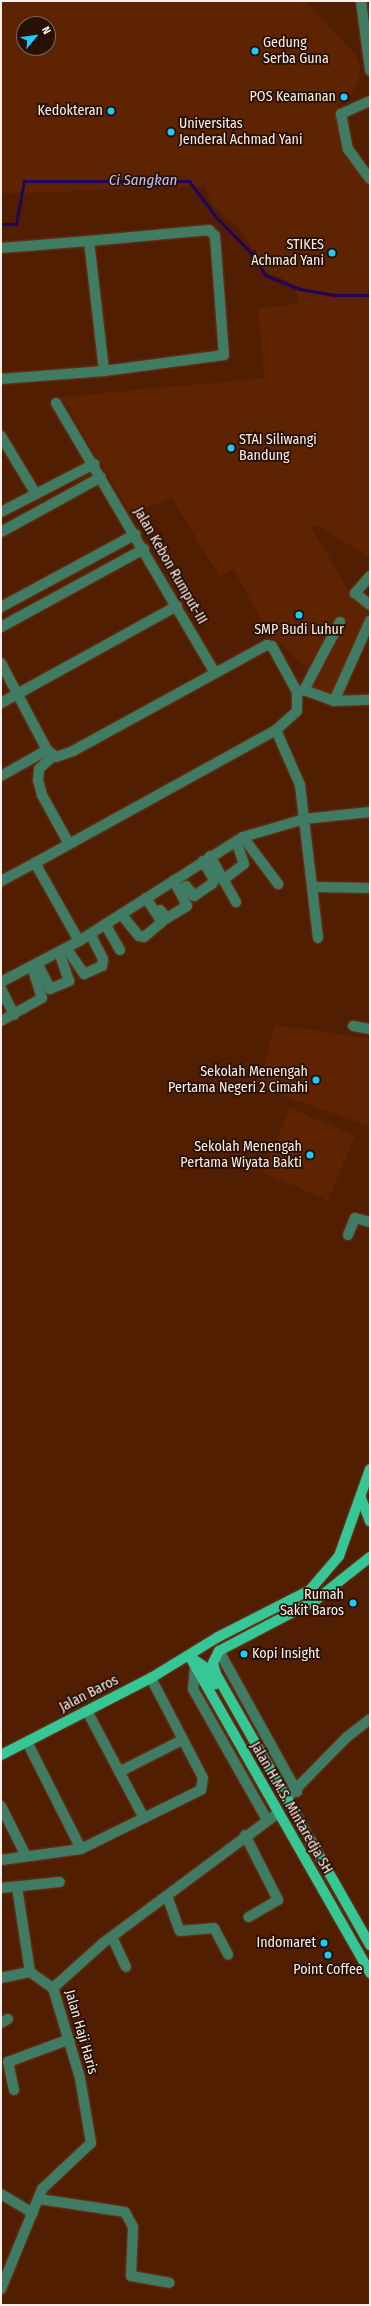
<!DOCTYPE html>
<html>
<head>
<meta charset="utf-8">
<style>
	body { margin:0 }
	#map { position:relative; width:371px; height:2306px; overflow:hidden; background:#511e02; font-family:"Fira Sans Condensed",sans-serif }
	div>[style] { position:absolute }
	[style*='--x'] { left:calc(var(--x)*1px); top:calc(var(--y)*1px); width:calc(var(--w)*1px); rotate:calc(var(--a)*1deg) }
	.built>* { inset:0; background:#5e2301; transform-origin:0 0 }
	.stream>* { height:3px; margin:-1.5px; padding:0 1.5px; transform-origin:1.5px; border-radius:1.5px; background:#20055a }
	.roads { filter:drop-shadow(0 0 1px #693b22) drop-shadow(0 0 1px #693b22) }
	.minor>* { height:10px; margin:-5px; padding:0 5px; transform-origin:5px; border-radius:5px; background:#3f7c63 }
	.tertiary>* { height:10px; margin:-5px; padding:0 5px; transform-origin:5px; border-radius:5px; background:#3f7c63 }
	.primary>* { height:10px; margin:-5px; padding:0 5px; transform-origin:5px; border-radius:5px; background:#35c796 }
	.dots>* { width:11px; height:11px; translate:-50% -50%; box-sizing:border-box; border:2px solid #271106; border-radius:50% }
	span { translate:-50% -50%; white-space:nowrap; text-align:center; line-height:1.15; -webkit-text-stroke:3.5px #271106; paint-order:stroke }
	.poi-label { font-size:14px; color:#fdefe9 }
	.left { translate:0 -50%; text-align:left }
	.right { translate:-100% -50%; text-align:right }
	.street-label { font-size:14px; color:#fdefe9 }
	.water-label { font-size:15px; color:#c2c0f8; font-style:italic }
	.frame { position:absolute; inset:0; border:2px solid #fdefe9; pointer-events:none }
	.north { position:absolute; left:16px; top:16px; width:40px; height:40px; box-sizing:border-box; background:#271106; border:1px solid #7d6a61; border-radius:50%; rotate:61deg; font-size:11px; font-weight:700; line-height:16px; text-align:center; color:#fdefe9 }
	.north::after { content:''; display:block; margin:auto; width:14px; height:18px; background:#1ec9fd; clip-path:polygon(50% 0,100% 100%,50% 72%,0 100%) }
</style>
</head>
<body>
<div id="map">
	<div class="built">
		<i style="clip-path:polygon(evenodd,1px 1px,305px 1px,354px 53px,360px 66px,359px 81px,350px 97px,337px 104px,345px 150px,370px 183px,370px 289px,367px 290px,370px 304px,370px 558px,318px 525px,312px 528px,351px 595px,370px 606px,370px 618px,334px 698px,305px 684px,307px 668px,270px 635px,233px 569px,219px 576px,172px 498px,131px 514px,61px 397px,264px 378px,258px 308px,298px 304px,295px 285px,264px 270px,242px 231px,213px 206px,204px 186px,1px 194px,1px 1px,24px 24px,48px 24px,48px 48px,24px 48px,24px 24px)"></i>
		<i style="clip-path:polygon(274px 1025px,370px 1038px,370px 1127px,259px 1087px)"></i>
		<i style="left:290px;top:1108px;width:71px;height:70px;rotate:23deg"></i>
	</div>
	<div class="stream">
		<i style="--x:1;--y:224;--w:15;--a:0"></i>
		<i style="--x:16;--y:224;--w:44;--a:-79.5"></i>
		<i style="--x:24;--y:181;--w:165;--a:0"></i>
		<i style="--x:189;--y:181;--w:45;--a:53.1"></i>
		<i style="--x:216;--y:217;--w:54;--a:45.7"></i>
		<i style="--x:254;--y:256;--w:22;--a:60"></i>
		<i style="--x:265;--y:275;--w:38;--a:22"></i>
		<i style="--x:300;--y:289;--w:36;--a:10"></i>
		<i style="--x:335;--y:295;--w:35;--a:0"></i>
	</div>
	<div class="roads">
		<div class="minor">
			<i style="--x:361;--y:1;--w:70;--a:82.6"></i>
			<i style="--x:370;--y:101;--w:32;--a:156"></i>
			<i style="--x:341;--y:114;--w:36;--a:79"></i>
			<i style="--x:348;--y:149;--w:37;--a:54"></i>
			<i style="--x:89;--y:241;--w:121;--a:-5.2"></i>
			<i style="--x:209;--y:230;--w:8;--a:45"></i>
			<i style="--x:215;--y:236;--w:119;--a:85.7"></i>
			<i style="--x:224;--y:355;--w:121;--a:172.4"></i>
			<i style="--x:1;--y:248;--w:88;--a:-4.5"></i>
			<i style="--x:89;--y:241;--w:131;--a:83.4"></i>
			<i style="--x:104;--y:371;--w:103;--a:175.6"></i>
			<i style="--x:56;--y:403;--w:311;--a:59.5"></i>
			<i style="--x:1;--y:436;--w:68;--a:58.9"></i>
			<i style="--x:1;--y:512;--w:105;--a:-27.3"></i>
			<i style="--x:1;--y:532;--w:114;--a:-28.8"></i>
			<i style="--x:370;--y:576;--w:23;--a:131"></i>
			<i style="--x:355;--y:593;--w:19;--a:39"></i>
			<i style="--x:1;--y:607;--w:153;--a:-28.4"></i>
			<i style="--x:1;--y:627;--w:163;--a:-28.6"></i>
			<i style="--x:1;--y:663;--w:98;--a:62.1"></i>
			<i style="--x:47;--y:750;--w:11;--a:38"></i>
			<i style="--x:56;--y:757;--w:18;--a:-19"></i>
			<i style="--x:73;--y:751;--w:221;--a:-28.7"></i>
			<i style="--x:267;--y:645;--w:5;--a:11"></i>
			<i style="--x:272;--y:646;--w:52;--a:61.5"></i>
			<i style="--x:304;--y:690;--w:77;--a:-62.1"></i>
			<i style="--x:334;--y:701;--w:36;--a:-2"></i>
			<i style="--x:1;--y:703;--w:201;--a:-28.9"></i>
			<i style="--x:276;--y:730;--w:28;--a:-42"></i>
			<i style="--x:297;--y:711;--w:19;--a:-90"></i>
			<i style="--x:297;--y:692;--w:7;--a:-16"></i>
			<i style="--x:304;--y:690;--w:32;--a:20"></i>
			<i style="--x:334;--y:701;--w:88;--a:-65.8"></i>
			<i style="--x:53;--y:756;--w:19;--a:137"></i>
			<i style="--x:39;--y:769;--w:11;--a:95"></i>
			<i style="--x:38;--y:780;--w:16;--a:75"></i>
			<i style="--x:42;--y:795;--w:56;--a:61.1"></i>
			<i style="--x:1;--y:776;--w:53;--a:-29.5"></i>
			<i style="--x:243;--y:837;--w:59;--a:53.3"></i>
			<i style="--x:210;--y:856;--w:53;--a:60.5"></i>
			<i style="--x:223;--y:880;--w:26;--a:-37"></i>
			<i style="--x:244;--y:864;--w:24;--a:-109"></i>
			<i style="--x:1;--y:881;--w:38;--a:-28"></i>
			<i style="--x:186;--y:886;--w:13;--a:51"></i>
			<i style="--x:194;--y:896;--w:22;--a:-34"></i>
			<i style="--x:212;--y:884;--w:4;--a:-63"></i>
			<i style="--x:214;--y:880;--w:22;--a:-120"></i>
			<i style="--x:315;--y:887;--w:55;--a:1"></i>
			<i style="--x:160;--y:910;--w:11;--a:49"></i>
			<i style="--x:167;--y:918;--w:23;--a:-31"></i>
			<i style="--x:187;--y:906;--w:29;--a:-117"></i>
			<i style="--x:121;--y:914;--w:28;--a:51"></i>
			<i style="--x:139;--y:936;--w:5;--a:11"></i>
			<i style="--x:144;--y:937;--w:23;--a:-40"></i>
			<i style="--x:162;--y:922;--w:29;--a:-124"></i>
			<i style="--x:105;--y:924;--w:30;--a:60"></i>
			<i style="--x:79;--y:941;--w:90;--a:-119.4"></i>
			<i style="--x:35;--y:863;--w:275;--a:-28.9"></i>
			<i style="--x:276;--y:730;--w:60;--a:66.4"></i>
			<i style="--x:300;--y:785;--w:154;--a:83.3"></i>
			<i style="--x:66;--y:948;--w:32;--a:55"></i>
			<i style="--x:84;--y:974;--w:20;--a:-24"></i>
			<i style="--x:102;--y:966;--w:7;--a:-82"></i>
			<i style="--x:103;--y:959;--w:28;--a:-117"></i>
			<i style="--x:37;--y:963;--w:29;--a:63"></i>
			<i style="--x:50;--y:989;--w:21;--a:-23"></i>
			<i style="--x:69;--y:981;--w:31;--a:-109"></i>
			<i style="--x:1;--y:982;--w:88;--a:-27.7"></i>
			<i style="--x:79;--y:941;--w:194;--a:-32.4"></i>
			<i style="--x:243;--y:837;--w:64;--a:-16.4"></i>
			<i style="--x:304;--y:819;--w:66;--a:-6.1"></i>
			<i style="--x:1;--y:989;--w:29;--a:63"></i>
			<i style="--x:1;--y:1021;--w:47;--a:-29.3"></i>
			<i style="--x:42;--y:998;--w:25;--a:-108"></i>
			<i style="--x:353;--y:1026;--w:17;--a:10"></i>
			<i style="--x:348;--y:1235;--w:18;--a:-68"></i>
			<i style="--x:355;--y:1218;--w:16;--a:15"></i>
			<i style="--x:219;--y:1651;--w:161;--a:61"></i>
			<i style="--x:195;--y:1667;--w:22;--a:95"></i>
			<i style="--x:193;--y:1689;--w:150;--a:60.5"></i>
			<i style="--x:87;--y:1711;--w:121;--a:62"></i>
			<i style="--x:27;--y:1742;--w:120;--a:63.2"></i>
			<i style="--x:119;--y:1772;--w:71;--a:-26.9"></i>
			<i style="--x:1;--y:1806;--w:56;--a:63.4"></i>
			<i style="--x:245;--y:1835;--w:73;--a:63.1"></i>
			<i style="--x:278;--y:1900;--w:34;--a:150"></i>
			<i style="--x:1;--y:1860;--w:81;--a:-7.8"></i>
			<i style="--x:81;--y:1849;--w:134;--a:-26.2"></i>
			<i style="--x:201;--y:1790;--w:12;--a:-81"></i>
			<i style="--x:203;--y:1778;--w:113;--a:-117.5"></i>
			<i style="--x:17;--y:1887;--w:86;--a:81.3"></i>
			<i style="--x:1;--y:1888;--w:59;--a:-5.8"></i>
			<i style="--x:167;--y:1896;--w:37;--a:70"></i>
			<i style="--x:180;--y:1931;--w:34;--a:-5"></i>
			<i style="--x:214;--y:1928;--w:30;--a:62"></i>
			<i style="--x:112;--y:1937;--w:33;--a:65"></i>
			<i style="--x:1;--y:1978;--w:30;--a:-12"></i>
			<i style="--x:30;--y:1972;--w:28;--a:35"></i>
			<i style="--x:1;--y:2023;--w:8;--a:-30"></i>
			<i style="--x:14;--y:2090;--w:29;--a:-102"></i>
			<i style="--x:8;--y:2062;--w:66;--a:-20.4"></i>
			<i style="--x:1;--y:2194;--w:37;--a:31"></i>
			<i style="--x:39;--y:2199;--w:87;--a:8.6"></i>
			<i style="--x:125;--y:2212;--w:17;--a:62"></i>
			<i style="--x:133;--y:2227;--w:49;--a:92.3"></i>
			<i style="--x:131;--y:2276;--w:39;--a:10"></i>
		</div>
		<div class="tertiary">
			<i style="--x:286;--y:1799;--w:87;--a:-45.5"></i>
			<i style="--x:347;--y:1737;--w:29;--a:-38"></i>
			<i style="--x:1;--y:2289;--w:108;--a:-67.7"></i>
			<i style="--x:42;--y:2189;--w:67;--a:-43.2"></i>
			<i style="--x:91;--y:2143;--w:66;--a:-99.6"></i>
			<i style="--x:80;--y:2078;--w:94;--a:-106.7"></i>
			<i style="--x:53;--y:1988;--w:67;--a:-42"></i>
			<i style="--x:103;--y:1943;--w:217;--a:-36.6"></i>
		</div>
		<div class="primary">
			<i style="--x:361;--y:1498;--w:25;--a:69"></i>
			<i style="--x:370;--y:1557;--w:69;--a:141.5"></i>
			<i style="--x:316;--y:1600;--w:110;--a:152.3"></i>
			<i style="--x:219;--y:1651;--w:13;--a:117"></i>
			<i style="--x:213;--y:1663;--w:11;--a:75"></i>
			<i style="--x:216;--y:1674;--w:312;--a:60.4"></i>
			<i style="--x:190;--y:1657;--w:364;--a:60.3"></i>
			<i style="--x:190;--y:1657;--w:18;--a:34"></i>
			<i style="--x:205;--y:1667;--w:20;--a:60"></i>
			<i style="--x:1;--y:1755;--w:169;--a:-27.2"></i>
			<i style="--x:151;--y:1678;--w:79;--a:-31.5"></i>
			<i style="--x:218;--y:1637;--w:103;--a:-27.1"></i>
			<i style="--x:310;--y:1590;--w:45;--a:-49.5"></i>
			<i style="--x:339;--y:1556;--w:92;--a:-70.4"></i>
		</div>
	</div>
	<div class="dots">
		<i style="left:255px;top:51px;background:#1ec9fd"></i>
		<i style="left:344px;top:97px;background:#1ec9fd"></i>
		<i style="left:111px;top:111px;background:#1ec9fd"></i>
		<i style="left:171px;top:132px;background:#1ec9fd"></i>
		<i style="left:332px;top:253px;background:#1ec9fd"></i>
		<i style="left:231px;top:448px;background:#1ec9fd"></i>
		<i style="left:299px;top:615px;background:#1ec9fd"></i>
		<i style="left:316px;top:1080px;background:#1ec9fd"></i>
		<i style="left:310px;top:1155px;background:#1ec9fd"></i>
		<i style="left:353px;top:1603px;background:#1ec9fd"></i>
		<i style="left:244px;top:1654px;background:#1ec9fd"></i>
		<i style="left:324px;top:1943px;background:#1ec9fd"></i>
		<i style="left:328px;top:1955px;background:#1ec9fd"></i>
	</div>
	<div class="poi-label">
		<span class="left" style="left:263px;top:51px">Gedung<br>Serba Guna</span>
		<span class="right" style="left:336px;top:97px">POS Keamanan</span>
		<span class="right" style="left:103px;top:111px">Kedokteran</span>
		<span class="left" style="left:179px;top:132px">Universitas<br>Jenderal Achmad Yani</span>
		<span class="right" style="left:324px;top:253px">STIKES<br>Achmad Yani</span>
		<span class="left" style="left:239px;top:448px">STAI Siliwangi<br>Bandung</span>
		<span style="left:299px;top:630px">SMP Budi Luhur</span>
		<span class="right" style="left:308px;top:1080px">Sekolah Menengah<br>Pertama Negeri 2 Cimahi</span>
		<span class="right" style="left:302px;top:1155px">Sekolah Menengah<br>Pertama Wiyata Bakti</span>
		<span class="right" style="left:344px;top:1603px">Rumah<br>Sakit Baros</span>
		<span class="left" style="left:252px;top:1654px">Kopi Insight</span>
		<span class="right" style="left:316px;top:1943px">Indomaret</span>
		<span style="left:328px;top:1970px">Point Coffee</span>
	</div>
	<div class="street-label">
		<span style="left:170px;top:566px;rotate:60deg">Jalan Kebon Rumput-III</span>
		<span style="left:89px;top:1694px;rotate:-27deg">Jalan Baros</span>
		<span style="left:291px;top:1808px;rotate:60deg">Jalan H.M.S. Mintaredja SH</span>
		<span style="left:81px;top:2032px;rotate:74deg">Jalan Haji Haris</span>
	</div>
	<div class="water-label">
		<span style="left:143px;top:181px">Ci Sangkan</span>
	</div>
	<div class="frame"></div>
	<div class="north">N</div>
</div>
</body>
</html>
